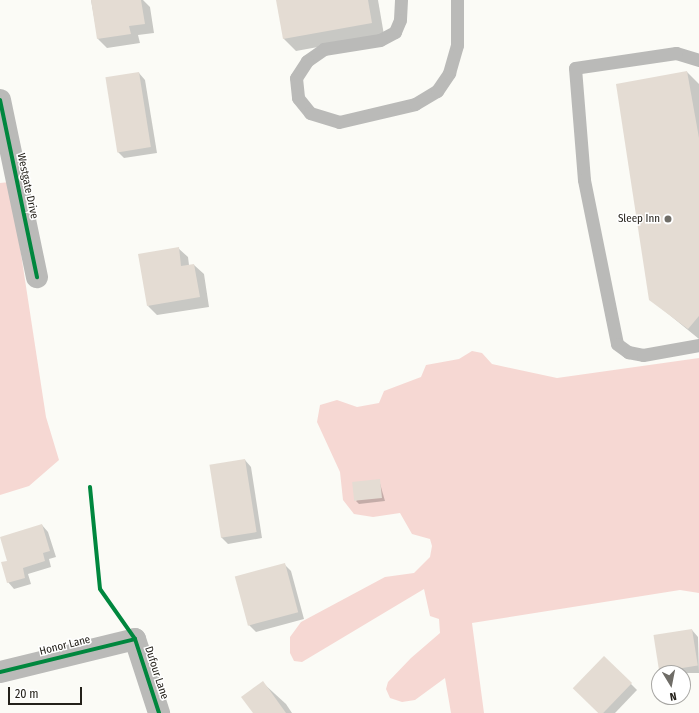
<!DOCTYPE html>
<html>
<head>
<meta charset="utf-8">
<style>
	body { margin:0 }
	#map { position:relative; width:699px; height:713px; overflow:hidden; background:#fbfbf6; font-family:"Fira Sans Condensed",sans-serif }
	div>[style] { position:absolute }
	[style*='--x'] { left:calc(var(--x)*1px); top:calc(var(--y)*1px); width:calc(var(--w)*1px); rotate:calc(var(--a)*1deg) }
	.green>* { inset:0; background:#f6d8d3 }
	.shadow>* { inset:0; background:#0003 }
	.building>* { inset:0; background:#e4dcd3; transform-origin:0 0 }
	.service>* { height:13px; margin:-6.5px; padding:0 6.5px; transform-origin:6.5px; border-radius:6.5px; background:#babab8 }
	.minor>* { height:22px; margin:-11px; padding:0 11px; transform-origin:11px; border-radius:11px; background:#babab8 }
	.cycleway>* { height:4px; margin:-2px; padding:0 2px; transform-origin:2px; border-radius:2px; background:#00873e }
	.dots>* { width:11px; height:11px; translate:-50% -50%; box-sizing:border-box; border:2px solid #fff; border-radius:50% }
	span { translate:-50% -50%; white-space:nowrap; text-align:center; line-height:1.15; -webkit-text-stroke:3px #fff; paint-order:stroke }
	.street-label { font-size:11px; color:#24211a }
	.poi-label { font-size:11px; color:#24211a }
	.right { translate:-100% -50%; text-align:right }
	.north { position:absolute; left:651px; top:665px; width:40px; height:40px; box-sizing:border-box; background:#fff; border:1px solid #a7a6a3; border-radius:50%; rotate:170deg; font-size:11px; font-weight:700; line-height:16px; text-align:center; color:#24211a }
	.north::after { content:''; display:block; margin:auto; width:14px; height:18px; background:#6f6d67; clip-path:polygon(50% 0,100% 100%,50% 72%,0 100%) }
	.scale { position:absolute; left:8px; top:687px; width:74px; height:18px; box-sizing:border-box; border:2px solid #24211a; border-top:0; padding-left:5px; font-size:12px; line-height:14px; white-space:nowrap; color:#24211a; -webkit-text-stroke:3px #fff; paint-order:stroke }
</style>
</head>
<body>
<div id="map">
	<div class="green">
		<i style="clip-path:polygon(10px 182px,46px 417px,59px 460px,29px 486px,0 495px,0 183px)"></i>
		<i style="clip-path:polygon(472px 351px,482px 353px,492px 364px,557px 378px,699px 358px,699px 593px,680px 590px,472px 623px,484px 713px,451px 713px,445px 678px,415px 700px,402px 702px,390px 698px,386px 689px,388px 682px,411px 658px,440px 633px,439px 619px,430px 616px,424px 589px,302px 662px,294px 661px,290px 653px,290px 637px,301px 622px,385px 577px,414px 573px,430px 557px,432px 546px,430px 539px,412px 534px,400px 513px,373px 517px,354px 514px,343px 500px,340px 472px,317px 422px,320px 405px,337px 400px,357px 407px,379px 403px,384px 391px,421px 377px,426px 365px,459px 359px)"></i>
	</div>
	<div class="shadow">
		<i style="clip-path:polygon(91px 0,143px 0,150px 7px,154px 33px,138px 35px,140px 43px,107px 48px,98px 39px)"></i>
		<i style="clip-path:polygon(277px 0,378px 0,384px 35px,296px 51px,284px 39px)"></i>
		<i style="clip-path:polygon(687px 72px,699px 84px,699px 339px,650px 299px)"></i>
		<i style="clip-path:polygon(139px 73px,145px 80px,157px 153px,124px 158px,118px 152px)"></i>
		<i style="clip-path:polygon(178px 248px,188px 257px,189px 265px,194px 265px,204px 274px,209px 307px,157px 315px,148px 306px)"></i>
		<i style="clip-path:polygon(245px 460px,251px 467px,262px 538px,228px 544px,221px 537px)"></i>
		<i style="clip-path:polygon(379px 480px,385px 501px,359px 504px,356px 501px)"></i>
		<i style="clip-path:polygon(42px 525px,48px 532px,56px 557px,49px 559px,51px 567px,28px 574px,31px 584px,14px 589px,8px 582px,8px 562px)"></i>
		<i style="clip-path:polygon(285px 565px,291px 571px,304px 619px,256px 632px,249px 625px)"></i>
		<i style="clip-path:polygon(692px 630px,698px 637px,699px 673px,661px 673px,659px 671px)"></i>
		<i style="clip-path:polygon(604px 657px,637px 690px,615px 713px,601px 713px,575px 688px)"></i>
		<i style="clip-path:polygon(263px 683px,286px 704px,292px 713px,254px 713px)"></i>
	</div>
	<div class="building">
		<i style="clip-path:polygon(91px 0,141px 0,145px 24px,129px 26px,131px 34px,97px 39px)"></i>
		<i style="clip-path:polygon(276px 0,368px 0,372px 23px,283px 39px)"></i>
		<i style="clip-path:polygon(687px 71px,699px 138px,699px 316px,688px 329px,649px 300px,616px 84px)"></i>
		<i style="left:139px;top:72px;width:76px;height:34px;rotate:81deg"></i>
		<i style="clip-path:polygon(179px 247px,181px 266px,194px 264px,200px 297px,147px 306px,138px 254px)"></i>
		<i style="left:245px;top:459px;width:74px;height:36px;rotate:81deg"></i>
		<i style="left:380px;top:479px;width:19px;height:28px;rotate:84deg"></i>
		<i style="clip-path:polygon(42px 524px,50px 551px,43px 553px,45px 561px,23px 568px,25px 578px,7px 583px,1px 562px,7px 561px,0 537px)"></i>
		<i style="left:285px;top:563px;width:51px;height:52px;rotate:75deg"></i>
		<i style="left:692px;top:629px;width:37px;height:39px;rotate:81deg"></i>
		<i style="left:604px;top:656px;width:39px;height:45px;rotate:44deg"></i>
		<i style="clip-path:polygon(263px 681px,286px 713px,253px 713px,241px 697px)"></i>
	</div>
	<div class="service">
		<i style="--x:401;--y:0;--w:20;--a:93"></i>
		<i style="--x:400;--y:20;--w:13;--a:113"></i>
		<i style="--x:395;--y:32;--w:17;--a:152"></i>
		<i style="--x:380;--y:40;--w:57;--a:170.9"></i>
		<i style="--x:324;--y:49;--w:21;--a:145"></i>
		<i style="--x:307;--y:61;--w:20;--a:123"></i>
		<i style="--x:296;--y:78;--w:20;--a:84"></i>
		<i style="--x:298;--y:98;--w:19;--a:51"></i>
		<i style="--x:310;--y:113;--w:30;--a:17"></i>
		<i style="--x:339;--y:122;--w:78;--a:-13.3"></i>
		<i style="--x:415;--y:104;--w:26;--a:-31"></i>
		<i style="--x:437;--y:91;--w:22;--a:-56"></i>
		<i style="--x:449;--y:73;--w:29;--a:-74"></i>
		<i style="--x:457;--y:45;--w:45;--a:-90"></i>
		<i style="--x:699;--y:60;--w:24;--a:-163"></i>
		<i style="--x:676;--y:53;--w:102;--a:171.6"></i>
		<i style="--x:575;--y:68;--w:112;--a:85.4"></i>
		<i style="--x:584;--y:180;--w:167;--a:78.6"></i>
		<i style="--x:617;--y:344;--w:14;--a:36"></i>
		<i style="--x:628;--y:352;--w:15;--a:11"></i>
		<i style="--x:643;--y:355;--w:57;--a:-10.1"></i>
	</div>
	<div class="minor">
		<i style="--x:0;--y:100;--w:181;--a:78.2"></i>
		<i style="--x:0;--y:672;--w:139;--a:-13.7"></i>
		<i style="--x:135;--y:639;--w:78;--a:72"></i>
	</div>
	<div class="cycleway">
		<i style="--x:0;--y:100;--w:181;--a:78.2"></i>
		<i style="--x:90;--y:487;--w:102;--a:84.4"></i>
		<i style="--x:100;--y:589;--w:61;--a:55"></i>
		<i style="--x:135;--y:639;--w:78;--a:72"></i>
		<i style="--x:0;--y:672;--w:139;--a:-13.7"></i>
	</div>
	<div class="dots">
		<i style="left:668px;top:219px;background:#6f6d67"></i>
	</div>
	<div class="street-label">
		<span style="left:27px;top:186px;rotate:78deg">Westgate Drive</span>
		<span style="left:65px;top:646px;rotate:-14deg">Honor Lane</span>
		<span style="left:156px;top:673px;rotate:72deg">Dufour Lane</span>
	</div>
	<div class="poi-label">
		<span class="right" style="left:660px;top:219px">Sleep Inn</span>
	</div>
	<div class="north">N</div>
	<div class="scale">20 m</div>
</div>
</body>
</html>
